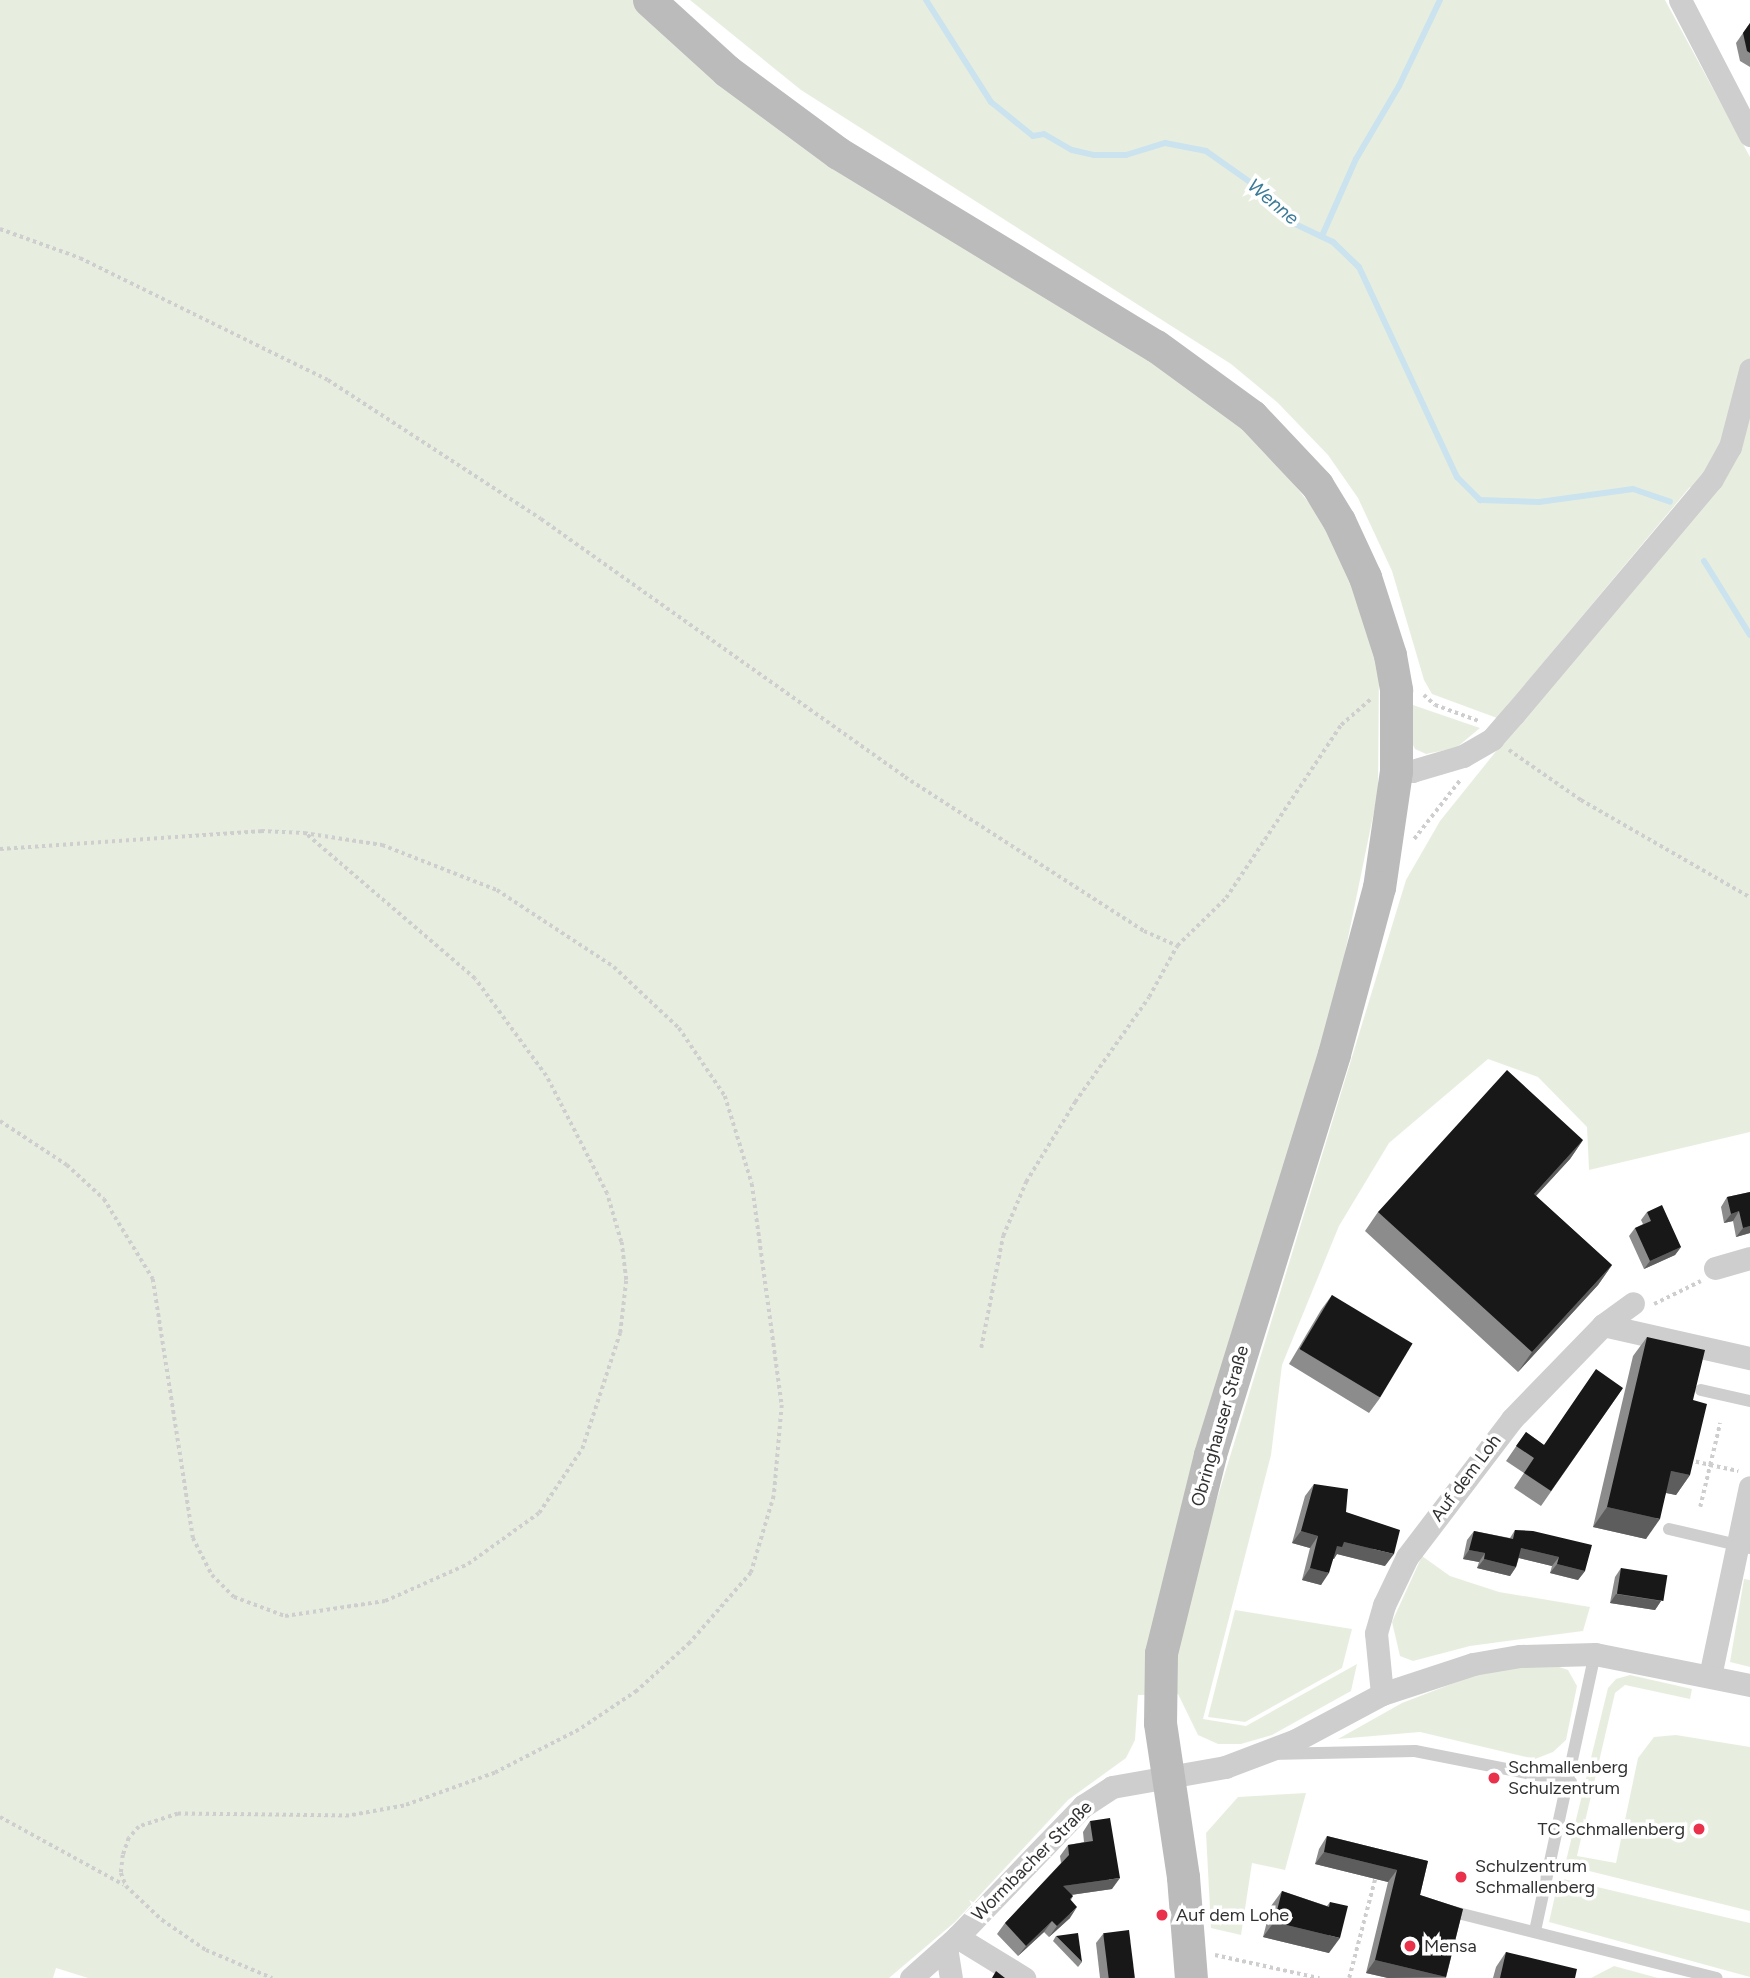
<!DOCTYPE html>
<html>
<head>
<meta charset="utf-8">
<style>
	body { margin:0 }
	#map { position:relative; width:1750px; height:1978px; overflow:hidden; background:#fff; font-family:Figtree,sans-serif }
	div>[style] { position:absolute }
	[style*='--x'] { left:calc(var(--x)*1px); top:calc(var(--y)*1px); width:calc(var(--w)*1px); rotate:calc(var(--a)*1deg) }
	.green>* { inset:0; background:#e8eedf }
	.stream>* { height:6px; margin:-3px; padding:0 3px; transform-origin:3px; border-radius:3px; background:#cbe3ee }
	.path>* { height:3.5px; margin-top:-1.75px; transform-origin:0; background:repeating-linear-gradient(90deg,#cecece 0 3.5px,transparent 0 7px) }
	.lane>* { height:12px; margin:-6px; padding:0 6px; transform-origin:6px; border-radius:6px; background:#cecece }
	.street>* { height:23px; margin:-11.5px; padding:0 11.5px; transform-origin:11.5px; border-radius:11.5px; background:#cecece }
	.secondary>* { height:33px; margin:-16.5px; padding:0 16.5px; transform-origin:16.5px; border-radius:16.5px; background:#bbb }
	.wall>* { inset:0; background:#8c8c8c }
	.shaded-wall>* { inset:0; background:#5d5d5d }
	.building>* { inset:0; background:#181818; transform-origin:0 0 }
	.dots>* { width:19px; height:19px; translate:-50% -50%; box-sizing:border-box; border:4px solid #fff; border-radius:50% }
	span { translate:-50% -50%; white-space:nowrap; text-align:center; line-height:1.15; -webkit-text-stroke:7px #fff; paint-order:stroke }
	.street-label { font-size:18px; color:#313131 }
	.poi-label { font-size:18px; color:#313131 }
	.left { translate:0 -50%; text-align:left }
	.right { translate:-100% -50%; text-align:right }
	.water-label { font-size:19px; color:#3c7a97; font-style:italic }
</style>
</head>
<body>
<div id="map">
	<div class="green">
		<i style="clip-path:polygon(0 0,633px 0,678px 45px,1165px 370px,1262px 443px,1320px 517px,1358px 597px,1379px 669px,1378px 792px,1332px 1016px,1203px 1545px,1406px 880px,1440px 821px,1701px 496px,1690px 487px,1497px 718px,1432px 694px,1424px 680px,1392px 571px,1358px 498px,1328px 455px,1278px 403px,1231px 364px,801px 90px,690px 0,1665px 0,1750px 157px,1750px 1132px,1589px 1170px,1587px 1127px,1538px 1077px,1488px 1059px,1389px 1143px,1339px 1226px,1282px 1365px,1271px 1455px,1203px 1719px,1246px 1726px,1357px 1664px,1351px 1691px,1272px 1735px,1241px 1744px,1218px 1744px,1198px 1735px,1178px 1694px,1138px 1695px,1135px 1740px,1126px 1758px,1068px 1800px,955px 1922px,889px 1978px,88px 1978px,56px 1968px,53px 1978px,0 1978px)"></i>
		<i style="clip-path:polygon(1410px 704px,1480px 728px,1456px 748px,1426px 754px,1415px 749px,1410px 739px)"></i>
		<i style="clip-path:polygon(1422px 1556px,1450px 1576px,1499px 1592px,1590px 1607px,1583px 1631px,1470px 1646px,1413px 1661px,1400px 1656px,1392px 1622px)"></i>
		<i style="clip-path:polygon(1744px 1579px,1750px 1580px,1750px 1667px,1730px 1662px)"></i>
		<i style="clip-path:polygon(1235px 1610px,1352px 1629px,1342px 1668px,1245px 1722px,1208px 1717px)"></i>
		<i style="clip-path:polygon(1545px 1662px,1568px 1670px,1577px 1686px,1566px 1740px,1553px 1752px,1535px 1759px,1420px 1732px,1338px 1739px,1402px 1703px,1472px 1676px)"></i>
		<i style="clip-path:polygon(1630px 1675px,1692px 1689px,1690px 1699px,1625px 1685px,1615px 1693px,1577px 1856px,1616px 1863px,1638px 1758px,1654px 1737px,1676px 1735px,1750px 1747px,1750px 1911px,1565px 1865px,1608px 1688px,1616px 1679px)"></i>
		<i style="clip-path:polygon(1306px 1793px,1285px 1870px,1252px 1863px,1241px 1935px,1211px 1928px,1206px 1833px,1238px 1797px)"></i>
		<i style="clip-path:polygon(1559px 1878px,1750px 1923px,1750px 1977px,1549px 1922px)"></i>
		<i style="clip-path:polygon(1614px 1966px,1658px 1978px,1591px 1978px)"></i>
	</div>
	<div class="stream">
		<i style="--x:926;--y:0;--w:121;--a:57.5"></i>
		<i style="--x:991;--y:102;--w:54;--a:39"></i>
		<i style="--x:1033;--y:136;--w:11;--a:-10"></i>
		<i style="--x:1044;--y:134;--w:32;--a:30"></i>
		<i style="--x:1072;--y:150;--w:23;--a:13"></i>
		<i style="--x:1094;--y:155;--w:32;--a:0"></i>
		<i style="--x:1126;--y:155;--w:41;--a:-17.1"></i>
		<i style="--x:1165;--y:143;--w:42;--a:11"></i>
		<i style="--x:1206;--y:151;--w:54;--a:35.2"></i>
		<i style="--x:1250;--y:182;--w:57;--a:44.3"></i>
		<i style="--x:1291;--y:222;--w:47;--a:25.5"></i>
		<i style="--x:1333;--y:242;--w:36;--a:44"></i>
		<i style="--x:1359;--y:267;--w:232;--a:65"></i>
		<i style="--x:1457;--y:477;--w:33;--a:45"></i>
		<i style="--x:1480;--y:500;--w:59;--a:1.9"></i>
		<i style="--x:1539;--y:502;--w:95;--a:-7.9"></i>
		<i style="--x:1633;--y:489;--w:39;--a:19"></i>
		<i style="--x:1322;--y:236;--w:84;--a:-66.2"></i>
		<i style="--x:1356;--y:159;--w:85;--a:-59.5"></i>
		<i style="--x:1399;--y:86;--w:95;--a:-64.5"></i>
		<i style="--x:1704;--y:561;--w:87;--a:58.1"></i>
	</div>
	<div class="path">
		<i style="--x:0;--y:229;--w:85;--a:19.9"></i>
		<i style="--x:80;--y:258;--w:276;--a:26.2"></i>
		<i style="--x:328;--y:380;--w:254;--a:33.1"></i>
		<i style="--x:541;--y:519;--w:446;--a:35.3"></i>
		<i style="--x:905;--y:777;--w:284;--a:32.8"></i>
		<i style="--x:1144;--y:931;--w:36;--a:24"></i>
		<i style="--x:1424;--y:695;--w:15;--a:42"></i>
		<i style="--x:1435;--y:705;--w:47;--a:20"></i>
		<i style="--x:1509;--y:750;--w:88;--a:34.8"></i>
		<i style="--x:1581;--y:800;--w:195;--a:29.9"></i>
		<i style="--x:1414;--y:839;--w:76;--a:-51.9"></i>
		<i style="--x:0;--y:849;--w:262;--a:-3.9"></i>
		<i style="--x:261;--y:831;--w:43;--a:2.7"></i>
		<i style="--x:304;--y:833;--w:79;--a:8.7"></i>
		<i style="--x:382;--y:845;--w:123;--a:21.4"></i>
		<i style="--x:497;--y:890;--w:140;--a:33.3"></i>
		<i style="--x:614;--y:967;--w:89;--a:43.2"></i>
		<i style="--x:679;--y:1028;--w:82;--a:55.9"></i>
		<i style="--x:725;--y:1096;--w:92;--a:72.9"></i>
		<i style="--x:752;--y:1184;--w:223;--a:82.3"></i>
		<i style="--x:782;--y:1405;--w:91;--a:95"></i>
		<i style="--x:774;--y:1496;--w:80;--a:106.6"></i>
		<i style="--x:751;--y:1573;--w:93;--a:131.1"></i>
		<i style="--x:690;--y:1643;--w:72;--a:137.8"></i>
		<i style="--x:637;--y:1691;--w:70;--a:146.1"></i>
		<i style="--x:579;--y:1730;--w:94;--a:152.9"></i>
		<i style="--x:495;--y:1773;--w:97;--a:160.1"></i>
		<i style="--x:404;--y:1806;--w:56;--a:169.7"></i>
		<i style="--x:349;--y:1816;--w:171;--a:-179.3"></i>
		<i style="--x:178;--y:1814;--w:41;--a:161.6"></i>
		<i style="--x:139;--y:1827;--w:15;--a:132"></i>
		<i style="--x:129;--y:1838;--w:18;--a:109"></i>
		<i style="--x:123;--y:1855;--w:18;--a:96"></i>
		<i style="--x:121;--y:1873;--w:14;--a:69"></i>
		<i style="--x:126;--y:1886;--w:50;--a:43.4"></i>
		<i style="--x:162;--y:1920;--w:53;--a:34.3"></i>
		<i style="--x:206;--y:1950;--w:72;--a:23"></i>
		<i style="--x:0;--y:1121;--w:80;--a:33.3"></i>
		<i style="--x:67;--y:1165;--w:50;--a:42.6"></i>
		<i style="--x:104;--y:1199;--w:94;--a:58.5"></i>
		<i style="--x:153;--y:1279;--w:262;--a:81.2"></i>
		<i style="--x:193;--y:1538;--w:42;--a:62.8"></i>
		<i style="--x:212;--y:1575;--w:31;--a:45"></i>
		<i style="--x:234;--y:1597;--w:54;--a:20.4"></i>
		<i style="--x:285;--y:1616;--w:101;--a:-8.5"></i>
		<i style="--x:385;--y:1601;--w:91;--a:-24"></i>
		<i style="--x:468;--y:1564;--w:87;--a:-35.7"></i>
		<i style="--x:539;--y:1513;--w:77;--a:-56.1"></i>
		<i style="--x:582;--y:1449;--w:122;--a:-71.9"></i>
		<i style="--x:620;--y:1333;--w:53;--a:-83.5"></i>
		<i style="--x:626;--y:1280;--w:38;--a:-97"></i>
		<i style="--x:621;--y:1242;--w:50;--a:-106.3"></i>
		<i style="--x:607;--y:1194;--w:133;--a:-117.3"></i>
		<i style="--x:546;--y:1076;--w:120;--a:-126.2"></i>
		<i style="--x:475;--y:979;--w:223;--a:-139.4"></i>
		<i style="--x:1654;--y:1304;--w:52;--a:-26.1"></i>
		<i style="--x:981;--y:1348;--w:114;--a:-78.9"></i>
		<i style="--x:1003;--y:1236;--w:59;--a:-66.9"></i>
		<i style="--x:1026;--y:1182;--w:94;--a:-58.5"></i>
		<i style="--x:1075;--y:1102;--w:128;--a:-54.8"></i>
		<i style="--x:1149;--y:997;--w:58;--a:-61.2"></i>
		<i style="--x:1177;--y:946;--w:69;--a:-44.4"></i>
		<i style="--x:1226;--y:898;--w:208;--a:-56.4"></i>
		<i style="--x:1341;--y:725;--w:41;--a:-41.1"></i>
		<i style="--x:1689;--y:1460;--w:22;--a:13"></i>
		<i style="--x:1710;--y:1465;--w:43;--a:-76.6"></i>
		<i style="--x:1700;--y:1507;--w:43;--a:-76.6"></i>
		<i style="--x:1710;--y:1465;--w:29;--a:12"></i>
		<i style="--x:0;--y:1817;--w:141;--a:28.7"></i>
		<i style="--x:1215;--y:1955;--w:107;--a:12.5"></i>
		<i style="--x:1349;--y:1978;--w:102;--a:-75.3"></i>
	</div>
	<div class="lane">
		<i style="--x:1701;--y:1390;--w:50;--a:12.7"></i>
		<i style="--x:1669;--y:1529;--w:83;--a:13.2"></i>
		<i style="--x:1268;--y:1754;--w:147;--a:-1.2"></i>
		<i style="--x:1415;--y:1751;--w:159;--a:11.2"></i>
		<i style="--x:1446;--y:1910;--w:279;--a:14.1"></i>
		<i style="--x:1535;--y:1931;--w:283;--a:-77.8"></i>
	</div>
	<div class="street">
		<i style="--x:1680;--y:0;--w:152;--a:62.6"></i>
		<i style="--x:1396;--y:771;--w:16;--a:0"></i>
		<i style="--x:1412;--y:771;--w:53;--a:-16.4"></i>
		<i style="--x:1463;--y:756;--w:34;--a:-30"></i>
		<i style="--x:1492;--y:739;--w:33;--a:-49"></i>
		<i style="--x:1514;--y:714;--w:307;--a:-49.9"></i>
		<i style="--x:1712;--y:479;--w:37;--a:-61"></i>
		<i style="--x:1730;--y:447;--w:80;--a:-75.4"></i>
		<i style="--x:1715;--y:1268;--w:36;--a:-16"></i>
		<i style="--x:1603;--y:1325;--w:151;--a:12.7"></i>
		<i style="--x:1710;--y:1676;--w:193;--a:-78.1"></i>
		<i style="--x:1382;--y:1694;--w:61;--a:-95.6"></i>
		<i style="--x:1376;--y:1633;--w:29;--a:-74"></i>
		<i style="--x:1384;--y:1605;--w:53;--a:-64.4"></i>
		<i style="--x:1407;--y:1557;--w:173;--a:-52.7"></i>
		<i style="--x:1512;--y:1419;--w:131;--a:-45.9"></i>
		<i style="--x:1603;--y:1325;--w:37;--a:-36"></i>
		<i style="--x:957;--y:1937;--w:79;--a:31.5"></i>
		<i style="--x:946;--y:1947;--w:31;--a:81"></i>
		<i style="--x:911;--y:1978;--w:62;--a:-41.7"></i>
		<i style="--x:957;--y:1937;--w:182;--a:-46.1"></i>
		<i style="--x:1083;--y:1806;--w:35;--a:-33"></i>
		<i style="--x:1112;--y:1787;--w:115;--a:-10"></i>
		<i style="--x:1225;--y:1767;--w:76;--a:-20.8"></i>
		<i style="--x:1296;--y:1740;--w:98;--a:-28.1"></i>
		<i style="--x:1382;--y:1694;--w:96;--a:-18.2"></i>
		<i style="--x:1473;--y:1664;--w:48;--a:-9.7"></i>
		<i style="--x:1520;--y:1656;--w:75;--a:-1.5"></i>
		<i style="--x:1595;--y:1654;--w:158;--a:11.3"></i>
	</div>
	<div class="secondary">
		<i style="--x:649;--y:0;--w:105;--a:42.3"></i>
		<i style="--x:727;--y:71;--w:138;--a:36.5"></i>
		<i style="--x:838;--y:153;--w:372;--a:31.3"></i>
		<i style="--x:1156;--y:346;--w:119;--a:36.1"></i>
		<i style="--x:1252;--y:416;--w:95;--a:46.7"></i>
		<i style="--x:1317;--y:485;--w:42;--a:58.6"></i>
		<i style="--x:1339;--y:521;--w:62;--a:65.1"></i>
		<i style="--x:1365;--y:577;--w:82;--a:72.2"></i>
		<i style="--x:1390;--y:655;--w:36;--a:80"></i>
		<i style="--x:1396;--y:690;--w:81;--a:90"></i>
		<i style="--x:1396;--y:771;--w:117;--a:98.3"></i>
		<i style="--x:1379;--y:887;--w:173;--a:105.1"></i>
		<i style="--x:1334;--y:1054;--w:420;--a:107.2"></i>
		<i style="--x:1210;--y:1455;--w:204;--a:103.9"></i>
		<i style="--x:1161;--y:1653;--w:70;--a:90.8"></i>
		<i style="--x:1160;--y:1723;--w:156;--a:81.5"></i>
		<i style="--x:1183;--y:1877;--w:101;--a:85.5"></i>
	</div>
	<div class="wall">
		<i style="clip-path:polygon(1750px 23px,1750px 67px,1740px 61px,1736px 43px)"></i>
		<i style="clip-path:polygon(1583px 1140px,1570px 1159px,1536px 1196px,1612px 1265px,1598px 1285px,1518px 1372px,1365px 1231px,1378px 1212px)"></i>
		<i style="clip-path:polygon(1750px 1192px,1750px 1233px,1736px 1237px,1733px 1221px,1724px 1223px,1721px 1207px,1727px 1197px)"></i>
		<i style="clip-path:polygon(1647px 1212px,1681px 1247px,1675px 1255px,1644px 1269px,1629px 1236px,1635px 1228px,1643px 1224px,1641px 1220px)"></i>
		<i style="clip-path:polygon(1332px 1295px,1380px 1398px,1369px 1413px,1289px 1364px,1321px 1310px)"></i>
		<i style="clip-path:polygon(1647px 1337px,1693px 1400px,1690px 1475px,1676px 1495px,1666px 1493px,1646px 1539px,1593px 1527px,1633px 1356px)"></i>
		<i style="clip-path:polygon(1623px 1388px,1541px 1506px,1514px 1488px,1524px 1473px,1506px 1461px,1526px 1432px,1544px 1445px)"></i>
		<i style="clip-path:polygon(1314px 1484px,1346px 1512px,1385px 1566px,1337px 1554px,1333px 1559px,1321px 1585px,1302px 1580px,1310px 1548px,1292px 1543px,1305px 1496px)"></i>
		<i style="clip-path:polygon(1515px 1530px,1585px 1571px,1578px 1580px,1550px 1573px,1552px 1566px,1519px 1558px,1516px 1567px,1510px 1576px,1477px 1568px,1479px 1562px,1463px 1559px,1467px 1540px,1474px 1531px,1510px 1538px)"></i>
		<i style="clip-path:polygon(1621px 1568px,1661px 1601px,1655px 1610px,1610px 1603px,1615px 1577px)"></i>
		<i style="clip-path:polygon(1090px 1821px,1112px 1889px,1071px 1895px,1073px 1896px,1071px 1900px,1070px 1918px,1049px 1937px,1044px 1932px,1018px 1956px,997px 1934px,1005px 1923px,1061px 1863px,1060px 1856px,1068px 1845px,1084px 1842px,1083px 1832px)"></i>
		<i style="clip-path:polygon(1327px 1836px,1428px 1861px,1420px 1895px,1463px 1909px,1446px 1978px,1388px 1978px,1366px 1973px,1388px 1882px,1315px 1864px,1319px 1849px)"></i>
		<i style="clip-path:polygon(1282px 1891px,1327px 1906px,1330px 1902px,1329px 1953px,1263px 1937px,1271px 1906px)"></i>
		<i style="clip-path:polygon(1103px 1934px,1135px 1978px,1100px 1978px,1096px 1943px)"></i>
		<i style="clip-path:polygon(1056px 1936px,1082px 1962px,1078px 1967px,1053px 1941px)"></i>
		<i style="clip-path:polygon(1506px 1952px,1575px 1978px,1493px 1978px,1496px 1967px)"></i>
	</div>
	<div class="shaded-wall">
		<i style="clip-path:polygon(1583px 1140px,1570px 1159px,1520px 1213px,1534px 1194px)"></i>
		<i style="clip-path:polygon(1739px 1211px,1733px 1221px,1724px 1223px,1731px 1214px)"></i>
		<i style="clip-path:polygon(1750px 1226px,1750px 1233px,1736px 1237px,1743px 1228px)"></i>
		<i style="clip-path:polygon(1681px 1247px,1675px 1255px,1644px 1269px,1650px 1261px)"></i>
		<i style="clip-path:polygon(1612px 1265px,1598px 1285px,1518px 1372px,1532px 1352px)"></i>
		<i style="clip-path:polygon(1671px 1471px,1690px 1475px,1676px 1495px,1657px 1491px)"></i>
		<i style="clip-path:polygon(1607px 1507px,1660px 1519px,1646px 1539px,1593px 1527px)"></i>
		<i style="clip-path:polygon(1301px 1531px,1318px 1536px,1310px 1548px,1292px 1543px)"></i>
		<i style="clip-path:polygon(1344px 1542px,1394px 1554px,1385px 1566px,1337px 1554px,1334px 1559px,1328px 1558px,1337px 1546px)"></i>
		<i style="clip-path:polygon(1521px 1548px,1559px 1557px,1552px 1566px,1515px 1557px)"></i>
		<i style="clip-path:polygon(1469px 1550px,1485px 1553px,1479px 1562px,1463px 1559px)"></i>
		<i style="clip-path:polygon(1484px 1559px,1516px 1567px,1510px 1576px,1477px 1568px)"></i>
		<i style="clip-path:polygon(1557px 1564px,1585px 1571px,1578px 1580px,1550px 1573px)"></i>
		<i style="clip-path:polygon(1310px 1568px,1329px 1573px,1321px 1585px,1302px 1580px)"></i>
		<i style="clip-path:polygon(1616px 1594px,1661px 1601px,1655px 1610px,1610px 1603px)"></i>
		<i style="clip-path:polygon(1324px 1852px,1397px 1870px,1388px 1882px,1315px 1864px)"></i>
		<i style="clip-path:polygon(1120px 1878px,1112px 1889px,1056px 1897px,1063px 1886px)"></i>
		<i style="clip-path:polygon(1077px 1907px,1070px 1918px,1049px 1937px,1057px 1926px)"></i>
		<i style="clip-path:polygon(1052px 1921px,1044px 1932px,1018px 1956px,1026px 1946px)"></i>
		<i style="clip-path:polygon(1274px 1922px,1340px 1938px,1329px 1953px,1263px 1937px)"></i>
		<i style="clip-path:polygon(1375px 1960px,1446px 1977px,1388px 1978px,1366px 1973px)"></i>
	</div>
	<div class="building">
		<i style="clip-path:polygon(1750px 23px,1750px 53px,1747px 51px,1743px 33px)"></i>
		<i style="clip-path:polygon(1507px 1070px,1583px 1140px,1534px 1194px,1612px 1265px,1532px 1352px,1378px 1212px)"></i>
		<i style="clip-path:polygon(1750px 1192px,1750px 1226px,1743px 1228px,1739px 1211px,1731px 1214px,1727px 1197px)"></i>
		<i style="clip-path:polygon(1662px 1205px,1681px 1247px,1650px 1261px,1635px 1228px,1651px 1221px,1647px 1212px)"></i>
		<i style="left:1332px;top:1295px;width:94px;height:63px;rotate:31deg"></i>
		<i style="clip-path:polygon(1647px 1337px,1705px 1350px,1693px 1400px,1707px 1404px,1690px 1475px,1671px 1471px,1660px 1519px,1607px 1507px)"></i>
		<i style="clip-path:polygon(1596px 1369px,1623px 1388px,1551px 1491px,1524px 1473px,1534px 1458px,1516px 1446px,1526px 1432px,1544px 1445px)"></i>
		<i style="clip-path:polygon(1314px 1484px,1348px 1489px,1346px 1512px,1400px 1530px,1394px 1554px,1344px 1542px,1342px 1547px,1337px 1546px,1329px 1573px,1310px 1568px,1318px 1536px,1301px 1531px)"></i>
		<i style="clip-path:polygon(1515px 1530px,1533px 1531px,1592px 1545px,1585px 1571px,1557px 1564px,1559px 1557px,1521px 1548px,1516px 1567px,1484px 1559px,1485px 1553px,1469px 1550px,1474px 1531px,1513px 1539px)"></i>
		<i style="left:1621px;top:1568px;width:47px;height:26px;rotate:9deg"></i>
		<i style="clip-path:polygon(1110px 1818px,1120px 1878px,1063px 1886px,1073px 1896px,1070px 1899px,1077px 1907px,1057px 1926px,1052px 1921px,1026px 1946px,1005px 1923px,1069px 1855px,1068px 1845px,1093px 1841px,1090px 1821px)"></i>
		<i style="clip-path:polygon(1327px 1836px,1428px 1861px,1420px 1895px,1463px 1909px,1446px 1977px,1375px 1960px,1397px 1870px,1324px 1852px)"></i>
		<i style="clip-path:polygon(1282px 1891px,1329px 1907px,1330px 1902px,1348px 1906px,1340px 1938px,1274px 1922px)"></i>
		<i style="left:1129px;top:1930px;width:48px;height:26px;rotate:83deg"></i>
		<i style="clip-path:polygon(1078px 1933px,1082px 1962px,1056px 1936px)"></i>
		<i style="clip-path:polygon(1506px 1952px,1577px 1969px,1575px 1978px,1500px 1978px)"></i>
		<i style="clip-path:polygon(996px 1971px,1005px 1978px,992px 1978px)"></i>
	</div>
	<div class="dots">
		<i style="left:1494px;top:1778px;background:#ea314b"></i>
		<i style="left:1699px;top:1829px;background:#ea314b"></i>
		<i style="left:1461px;top:1877px;background:#ea314b"></i>
		<i style="left:1162px;top:1915px;background:#ea314b"></i>
		<i style="left:1410px;top:1946px;background:#ea314b"></i>
	</div>
	<div class="street-label">
		<span style="left:1220px;top:1426px;rotate:-74deg">Obringhauser Straße</span>
		<span style="left:1466px;top:1478px;rotate:-53deg">Auf dem Loh</span>
		<span style="left:1032px;top:1861px;rotate:-45deg">Wormbacher Straße</span>
	</div>
	<div class="poi-label">
		<span class="left" style="left:1508px;top:1778px">Schmallenberg<br>Schulzentrum</span>
		<span class="right" style="left:1685px;top:1829px">TC Schmallenberg</span>
		<span class="left" style="left:1475px;top:1877px">Schulzentrum<br>Schmallenberg</span>
		<span class="left" style="left:1176px;top:1915px">Auf dem Lohe</span>
		<span class="left" style="left:1424px;top:1946px">Mensa</span>
	</div>
	<div class="water-label">
		<span style="left:1273px;top:202px;rotate:40deg">Wenne</span>
	</div>
</div>
</body>
</html>
